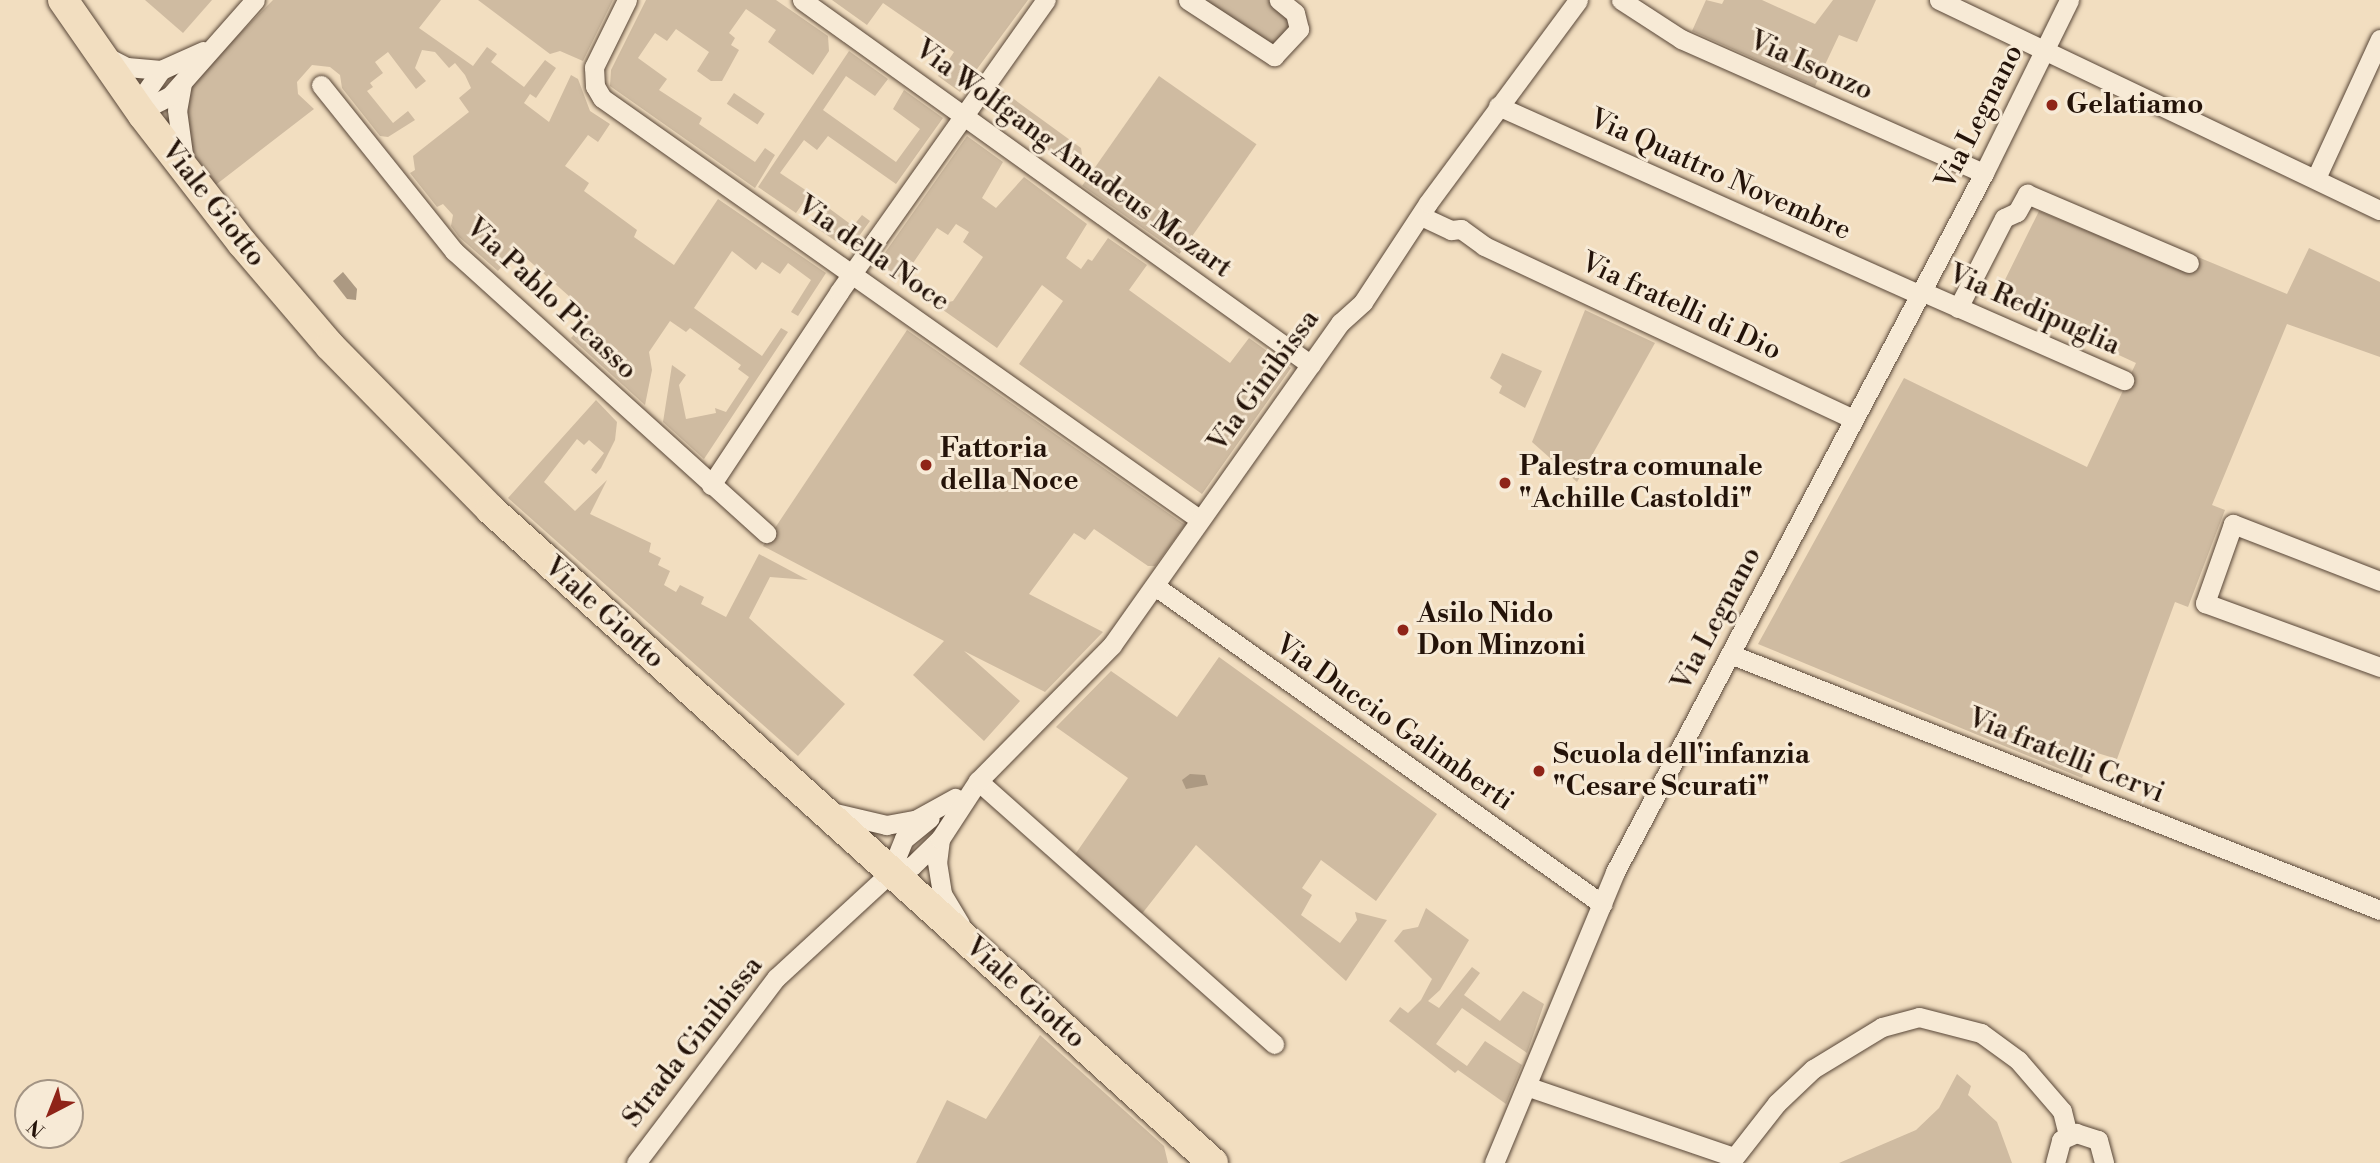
<!DOCTYPE html>
<html>
<head>
<meta charset="utf-8">
<style>
	body { margin:0 }
	#map { position:relative; width:2380px; height:1163px; overflow:hidden; background:#f2dec0; font-family:"Libre Bodoni",serif }
	div>[style] { position:absolute }
	[style*='--x'] { left:calc(var(--x)*1px); top:calc(var(--y)*1px); width:calc(var(--w)*1px); rotate:calc(var(--a)*1deg) }
	.green>* { inset:0; background:#cfbba1; transform-origin:0 0 }
	.water>* { inset:0; background:#ac9982 }
	.roads { filter:drop-shadow(0 0 2px #584637) drop-shadow(0 0 2px #584637) }
	.street>* { height:19px; margin:-9.5px; padding:0 9.5px; transform-origin:9.5px; border-radius:9.5px; background:#f7ead6 }
	.primary>* { height:30px; margin:-15px; padding:0 15px; transform-origin:15px; border-radius:15px; background:#f2dec0 }
	.dots>* { width:19px; height:19px; translate:-50% -50%; box-sizing:border-box; border:4px solid #f7ead6; border-radius:50% }
	span { translate:-50% -50%; white-space:nowrap; text-align:center; line-height:1.15; -webkit-text-stroke:6px #f7ead6; paint-order:stroke }
	.street-label { font-size:28px; color:#241309 }
	.poi-label { font-size:28px; color:#241309; font-weight:700 }
	.left { translate:0 -50%; text-align:left }
	.north { position:absolute; left:14px; top:1079px; width:70px; height:70px; box-sizing:border-box; background:#f7ead6; border:2px solid #a39484; border-radius:50%; rotate:222deg; font-size:19px; font-weight:700; line-height:28px; text-align:center; color:#241309 }
	.north::after { content:''; display:block; margin:auto; width:24px; height:32px; background:#8f2418; clip-path:polygon(50% 0,100% 100%,50% 72%,0 100%) }
</style>
</head>
<body>
<div id="map">
	<div class="green">
		<i style="clip-path:polygon(145px 0,212px 0,183px 33px)"></i>
		<i style="clip-path:polygon(273px 0,441px 0,419px 28px,473px 66px,487px 47px,497px 54px,491px 62px,524px 87px,545px 60px,556px 68px,536px 98px,530px 94px,524px 103px,549px 122px,571px 75px,578px 79px,590px 111px,610px 124px,598px 142px,588px 135px,565px 166px,589px 183px,584px 191px,637px 230px,634px 237px,651px 249px,674px 265px,718px 199px,826px 273px,798px 316px,791px 312px,811px 280px,788px 263px,780px 274px,762px 262px,756px 270px,732px 251px,694px 308px,762px 356px,781px 328px,788px 332px,704px 459px,663px 422px,672px 365px,686px 375px,679px 385px,686px 419px,716px 413px,715px 408px,726px 412px,749px 377px,738px 369px,741px 365px,690px 328px,686px 332px,670px 321px,649px 352px,652px 370px,645px 405px,571px 338px,590px 316px,588px 313px,516px 249px,498px 271px,459px 237px,451px 226px,453px 215px,443px 204px,437px 207px,410px 173px,415px 170px,413px 156px,469px 112px,459px 98px,471px 88px,465px 75px,455px 63px,449px 68px,435px 52px,422px 50px,415px 68px,426px 81px,416px 89px,388px 52px,375px 62px,383px 73px,370px 83px,373px 87px,367px 91px,393px 123px,408px 111px,415px 120px,388px 137px,380px 136px,342px 88px,340px 75px,330px 67px,312px 65px,297px 82px,298px 94px,314px 109px,213px 187px,185px 149px,181px 108px,193px 81px)"></i>
		<i style="clip-path:polygon(478px 0,613px 0,583px 61px,560px 51px,550px 54px)"></i>
		<i style="clip-path:polygon(646px 0,776px 0,828px 36px,829px 51px,813px 75px,768px 42px,776px 30px,746px 9px,729px 33px,735px 38px,731px 45px,739px 50px,722px 81px,711px 81px,697px 71px,709px 52px,676px 29px,667px 41px,655px 33px,638px 58px,667px 79px,659px 90px,702px 118px,699px 124px,755px 162px,765px 148px,775px 155px,755px 188px,610px 86px,611px 70px)"></i>
		<i style="clip-path:polygon(832px 0,1028px 0,960px 92px,938px 76px,954px 52px,883px 3px,867px 25px)"></i>
		<i style="clip-path:polygon(1198px 0,1271px 0,1292px 22px,1273px 50px)"></i>
		<i style="clip-path:polygon(1706px 0,1722px 4px,1724px 0,1762px 0,1815px 24px,1833px 0,1876px 0,1857px 42px,1839px 35px,1815px 86px,1692px 31px)"></i>
		<i style="clip-path:polygon(849px 51px,888px 79px,875px 96px,846px 76px,823px 110px,896px 162px,920px 129px,893px 109px,904px 90px,943px 118px,896px 184px,828px 136px,817px 150px,804px 140px,780px 173px,810px 193px,796px 213px,758px 187px)"></i>
		<i style="left:1159px;top:76px;width:119px;height:134px;rotate:35deg"></i>
		<i style="clip-path:polygon(1000px 89px,1081px 148px,1082px 154px,1073px 168px,987px 106px)"></i>
		<i style="left:734px;top:93px;width:37px;height:13px;rotate:34deg"></i>
		<i style="clip-path:polygon(967px 136px,1003px 162px,982px 198px,996px 208px,1024px 177px,1087px 224px,1066px 258px,1074px 264px,1081px 269px,1088px 259px,1092px 261px,1108px 238px,1147px 265px,1129px 290px,1230px 363px,1249px 338px,1291px 368px,1202px 494px,1019px 364px,1063px 301px,1042px 285px,997px 348px,936px 305px,953px 301px,983px 257px,963px 242px,969px 232px,956px 224px,948px 235px,937px 228px,911px 266px,913px 288px,877px 264px)"></i>
		<i style="clip-path:polygon(830px 209px,853px 226px,862px 215px,870px 221px,849px 250px,812px 225px,822px 211px)"></i>
		<i style="clip-path:polygon(2039px 211px,2186px 272px,2193px 255px,2287px 294px,2309px 248px,2380px 282px,2380px 357px,2287px 324px,2212px 505px,2225px 510px,2188px 607px,2175px 602px,2117px 759px,2094px 752px,2082px 778px,1758px 644px,1904px 378px,2087px 467px,2136px 363px,1996px 298px)"></i>
		<i style="clip-path:polygon(1585px 310px,1655px 343px,1577px 482px,1532px 442px)"></i>
		<i style="clip-path:polygon(907px 330px,1185px 525px,1155px 566px,1148px 566px,1094px 529px,1085px 540px,1074px 533px,1029px 594px,1103px 632px,1045px 692px,964px 651px,1020px 701px,984px 741px,913px 675px,944px 641px,763px 546px)"></i>
		<i style="clip-path:polygon(1502px 353px,1542px 371px,1525px 408px,1499px 393px,1502px 386px,1490px 378px)"></i>
		<i style="clip-path:polygon(596px 400px,617px 422px,615px 440px,601px 468px,596px 474px,591px 470px,604px 453px,589px 440px,584px 445px,577px 439px,544px 482px,575px 511px,607px 480px,590px 514px,651px 543px,649px 552px,661px 558px,658px 565px,670px 571px,664px 585px,676px 592px,680px 585px,704px 597px,701px 604px,726px 617px,759px 554px,808px 580px,770px 577px,749px 618px,845px 704px,798px 756px,508px 498px)"></i>
		<i style="clip-path:polygon(1219px 657px,1437px 814px,1376px 901px,1321px 860px,1302px 888px,1312px 895px,1301px 915px,1340px 943px,1357px 920px,1355px 912px,1387px 920px,1346px 981px,1196px 845px,1141px 915px,1074px 856px,1128px 778px,1056px 727px,1111px 671px,1177px 717px)"></i>
		<i style="clip-path:polygon(1426px 908px,1469px 940px,1440px 990px,1428px 1001px,1439px 1008px,1472px 967px,1480px 973px,1464px 995px,1500px 1021px,1523px 991px,1544px 1004px,1527px 1053px,1462px 1008px,1436px 1044px,1467px 1066px,1485px 1041px,1522px 1065px,1506px 1104px,1458px 1070px,1455px 1073px,1389px 1021px,1400px 1007px,1408px 1013px,1421px 1000px,1432px 979px,1394px 941px,1403px 930px,1418px 927px)"></i>
		<i style="clip-path:polygon(1040px 1035px,1164px 1146px,1168px 1163px,916px 1163px,947px 1100px,986px 1119px)"></i>
		<i style="clip-path:polygon(1957px 1074px,1971px 1086px,1968px 1095px,1997px 1122px,2012px 1163px,1839px 1163px,1916px 1130px,1939px 1108px)"></i>
	</div>
	<div class="water">
		<i style="clip-path:polygon(343px 272px,357px 289px,356px 300px,347px 299px,333px 281px)"></i>
		<i style="clip-path:polygon(1190px 774px,1205px 775px,1208px 785px,1186px 789px,1182px 780px)"></i>
	</div>
	<div class="roads">
		<div class="street">
			<i style="--x:627;--y:0;--w:75;--a:116.2"></i>
			<i style="--x:594;--y:67;--w:19;--a:87"></i>
			<i style="--x:595;--y:86;--w:14;--a:60"></i>
			<i style="--x:602;--y:98;--w:731;--a:35.19"></i>
			<i style="--x:802;--y:0;--w:626;--a:35.64"></i>
			<i style="--x:1188;--y:0;--w:103;--a:33.1"></i>
			<i style="--x:1274;--y:56;--w:37;--a:-47"></i>
			<i style="--x:1299;--y:29;--w:16;--a:-104"></i>
			<i style="--x:1295;--y:13;--w:21;--a:-141"></i>
			<i style="--x:1621;--y:0;--w:72;--a:33"></i>
			<i style="--x:1681;--y:39;--w:331;--a:23.9"></i>
			<i style="--x:1939;--y:0;--w:488;--a:25.5"></i>
			<i style="--x:105;--y:56;--w:25;--a:27"></i>
			<i style="--x:127;--y:67;--w:34;--a:5"></i>
			<i style="--x:182;--y:83;--w:27;--a:100"></i>
			<i style="--x:177;--y:110;--w:51;--a:82.2"></i>
			<i style="--x:321;--y:85;--w:213;--a:51.3"></i>
			<i style="--x:454;--y:251;--w:421;--a:42.1"></i>
			<i style="--x:136;--y:106;--w:16;--a:-4"></i>
			<i style="--x:152;--y:105;--w:20;--a:-27"></i>
			<i style="--x:170;--y:96;--w:128;--a:-48.5"></i>
			<i style="--x:136;--y:106;--w:44;--a:-55.2"></i>
			<i style="--x:161;--y:70;--w:46;--a:-24.3"></i>
			<i style="--x:1498;--y:106;--w:462;--a:24.1"></i>
			<i style="--x:2316;--y:178;--w:153;--a:-65.3"></i>
			<i style="--x:1423;--y:217;--w:31;--a:25"></i>
			<i style="--x:1451;--y:230;--w:10;--a:-6"></i>
			<i style="--x:1461;--y:229;--w:29;--a:36"></i>
			<i style="--x:1484;--y:246;--w:408;--a:25.1"></i>
			<i style="--x:1921;--y:291;--w:222;--a:23.7"></i>
			<i style="--x:1958;--y:308;--w:101;--a:-62.9"></i>
			<i style="--x:2004;--y:218;--w:14;--a:-25"></i>
			<i style="--x:2017;--y:212;--w:21;--a:-61"></i>
			<i style="--x:2027;--y:194;--w:176;--a:23.1"></i>
			<i style="--x:711;--y:485;--w:232;--a:-56.4"></i>
			<i style="--x:839;--y:292;--w:358;--a:-54.7"></i>
			<i style="--x:2380;--y:581;--w:158;--a:-158.8"></i>
			<i style="--x:2233;--y:524;--w:84;--a:109.5"></i>
			<i style="--x:2205;--y:603;--w:186;--a:20.1"></i>
			<i style="--x:1155;--y:586;--w:549;--a:35.43"></i>
			<i style="--x:1730;--y:654;--w:699;--a:21.5"></i>
			<i style="--x:978;--y:781;--w:396;--a:41.6"></i>
			<i style="--x:831;--y:812;--w:57;--a:13.3"></i>
			<i style="--x:886;--y:825;--w:29;--a:-10"></i>
			<i style="--x:915;--y:820;--w:46;--a:-28.8"></i>
			<i style="--x:940;--y:839;--w:23;--a:97"></i>
			<i style="--x:937;--y:862;--w:32;--a:81"></i>
			<i style="--x:942;--y:894;--w:35;--a:59"></i>
			<i style="--x:890;--y:873;--w:37;--a:-68"></i>
			<i style="--x:904;--y:839;--w:33;--a:-39"></i>
			<i style="--x:1529;--y:1087;--w:217;--a:18.9"></i>
			<i style="--x:636;--y:1163;--w:232;--a:-52.9"></i>
			<i style="--x:776;--y:978;--w:155;--a:-42.6"></i>
			<i style="--x:890;--y:873;--w:23;--a:-18"></i>
			<i style="--x:912;--y:866;--w:39;--a:-44"></i>
			<i style="--x:940;--y:839;--w:69;--a:-56.8"></i>
			<i style="--x:978;--y:781;--w:191;--a:-45.4"></i>
			<i style="--x:1112;--y:645;--w:395;--a:-54.7"></i>
			<i style="--x:1340;--y:323;--w:31;--a:-42"></i>
			<i style="--x:1363;--y:302;--w:118;--a:-56.7"></i>
			<i style="--x:1428;--y:203;--w:252;--a:-53.5"></i>
			<i style="--x:1494;--y:1163;--w:315;--a:-67.4"></i>
			<i style="--x:1615;--y:872;--w:790;--a:-62.17"></i>
			<i style="--x:1984;--y:173;--w:193;--a:-63.8"></i>
			<i style="--x:1730;--y:1163;--w:76;--a:-51.9"></i>
			<i style="--x:1777;--y:1103;--w:50;--a:-43.4"></i>
			<i style="--x:1813;--y:1069;--w:81;--a:-31.3"></i>
			<i style="--x:1882;--y:1027;--w:38;--a:-15"></i>
			<i style="--x:1919;--y:1017;--w:64;--a:14.5"></i>
			<i style="--x:1981;--y:1033;--w:46;--a:36.1"></i>
			<i style="--x:2018;--y:1060;--w:67;--a:49.2"></i>
			<i style="--x:2062;--y:1111;--w:25;--a:76"></i>
			<i style="--x:2055;--y:1163;--w:24;--a:-75"></i>
			<i style="--x:2061;--y:1140;--w:17;--a:-25"></i>
			<i style="--x:2076;--y:1133;--w:23;--a:18"></i>
			<i style="--x:2098;--y:1140;--w:24;--a:75"></i>
		</div>
		<div class="primary">
			<i style="--x:63;--y:0;--w:140;--a:55.2"></i>
			<i style="--x:143;--y:115;--w:162;--a:52.3"></i>
			<i style="--x:242;--y:243;--w:135;--a:49.5"></i>
			<i style="--x:330;--y:346;--w:228;--a:45.5"></i>
			<i style="--x:490;--y:509;--w:975;--a:42.13"></i>
		</div>
	</div>
	<div class="dots">
		<i style="left:2052px;top:105px;background:#8f2418"></i>
		<i style="left:926px;top:465px;background:#8f2418"></i>
		<i style="left:1505px;top:483px;background:#8f2418"></i>
		<i style="left:1403px;top:630px;background:#8f2418"></i>
		<i style="left:1539px;top:771px;background:#8f2418"></i>
	</div>
	<div class="street-label">
		<span style="left:1811px;top:66px;rotate:24deg">Via Isonzo</span>
		<span style="left:1980px;top:117px;rotate:-63deg">Via Legnano</span>
		<span style="left:1073px;top:159px;rotate:36deg">Via Wolfgang Amadeus Mozart</span>
		<span style="left:1720px;top:175px;rotate:24deg">Via Quattro Novembre</span>
		<span style="left:213px;top:204px;rotate:52deg">Viale Giotto</span>
		<span style="left:873px;top:254px;rotate:35deg">Via della Noce</span>
		<span style="left:551px;top:299px;rotate:43deg">Via Pablo Picasso</span>
		<span style="left:1681px;top:307px;rotate:25deg">Via fratelli di Dio</span>
		<span style="left:2034px;top:310px;rotate:24deg">Via Redipuglia</span>
		<span style="left:1264px;top:381px;rotate:-54deg">Via Ginibissa</span>
		<span style="left:604px;top:613px;rotate:42deg">Viale Giotto</span>
		<span style="left:1717px;top:619px;rotate:-62deg">Via Legnano</span>
		<span style="left:1394px;top:723px;rotate:35deg">Via Duccio Galimberti</span>
		<span style="left:2066px;top:756px;rotate:22deg">Via fratelli Cervi</span>
		<span style="left:1025px;top:993px;rotate:42deg">Viale Giotto</span>
		<span style="left:693px;top:1042px;rotate:-52deg">Strada Ginibissa</span>
	</div>
	<div class="poi-label">
		<span class="left" style="left:2066px;top:105px">Gelatiamo</span>
		<span class="left" style="left:940px;top:465px">Fattoria<br>della Noce</span>
		<span class="left" style="left:1519px;top:483px">Palestra comunale<br>"Achille Castoldi"</span>
		<span class="left" style="left:1417px;top:630px">Asilo Nido<br>Don Minzoni</span>
		<span class="left" style="left:1553px;top:771px">Scuola dell'infanzia<br>"Cesare Scurati"</span>
	</div>
	<div class="north">N</div>
</div>
</body>
</html>
